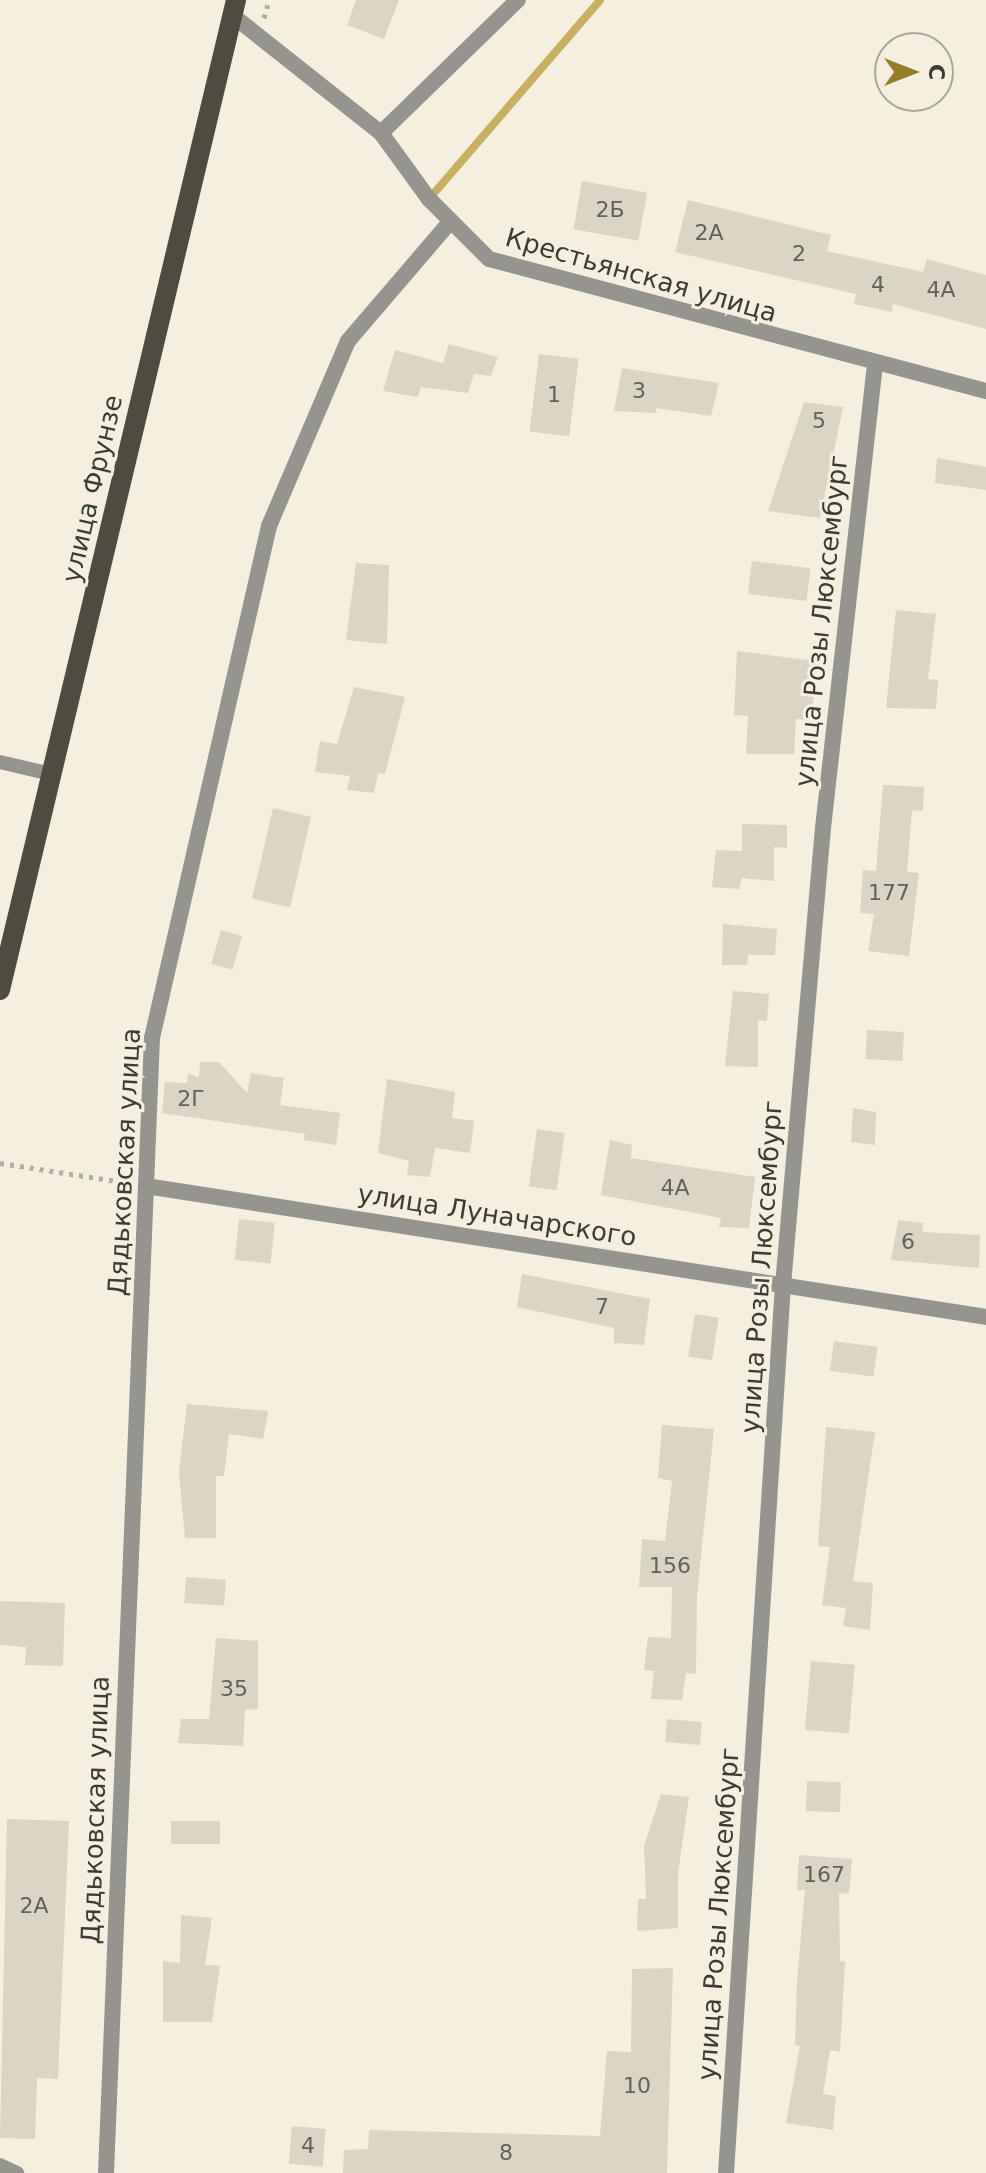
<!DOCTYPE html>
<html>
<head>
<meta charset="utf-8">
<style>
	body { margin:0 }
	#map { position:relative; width:986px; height:2173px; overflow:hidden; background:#f4efdf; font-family:"DejaVu Sans",sans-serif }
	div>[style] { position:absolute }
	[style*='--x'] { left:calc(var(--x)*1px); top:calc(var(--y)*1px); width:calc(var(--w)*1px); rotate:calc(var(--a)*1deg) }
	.stream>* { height:8px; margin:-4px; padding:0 4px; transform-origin:4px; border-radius:4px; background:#c7b060 }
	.building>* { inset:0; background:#dad5c5; transform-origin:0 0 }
	.path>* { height:5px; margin-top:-2.5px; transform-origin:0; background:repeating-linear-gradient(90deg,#b2aea2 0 4px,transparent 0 10px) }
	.service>* { height:14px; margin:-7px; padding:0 7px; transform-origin:7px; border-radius:7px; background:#96948e }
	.minor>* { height:16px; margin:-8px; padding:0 8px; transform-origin:8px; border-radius:8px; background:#96948e }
	.primary>* { height:20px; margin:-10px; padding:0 10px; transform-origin:10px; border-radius:10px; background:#4f4b40 }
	span { translate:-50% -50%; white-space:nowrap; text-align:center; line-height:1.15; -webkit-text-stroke:6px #f4efdf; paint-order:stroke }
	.number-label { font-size:22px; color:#646259 }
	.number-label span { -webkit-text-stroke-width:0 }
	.street-label { font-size:26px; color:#3d3b35 }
	.north { position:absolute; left:874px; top:32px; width:80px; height:80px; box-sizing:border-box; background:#f4efdf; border:2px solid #aba79b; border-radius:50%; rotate:90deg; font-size:22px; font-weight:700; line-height:32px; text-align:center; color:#3d3b35 }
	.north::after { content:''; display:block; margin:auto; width:28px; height:36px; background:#957e26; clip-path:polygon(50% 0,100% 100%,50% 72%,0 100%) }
</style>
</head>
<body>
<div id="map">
	<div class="stream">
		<i style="--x:429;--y:199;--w:262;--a:-49.3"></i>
	</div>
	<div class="building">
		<i style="clip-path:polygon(356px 0,399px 0,384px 39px,347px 25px)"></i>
		<i style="left:582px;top:181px;width:66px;height:49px;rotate:10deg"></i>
		<i style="clip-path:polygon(688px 200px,831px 235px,827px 251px,923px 272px,927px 259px,986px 275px,986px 329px,893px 304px,892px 312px,854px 304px,856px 294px,675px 252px)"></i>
		<i style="clip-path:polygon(449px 344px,498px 357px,491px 376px,474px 374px,468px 393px,421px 387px,418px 397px,383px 391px,395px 350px,443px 363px)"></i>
		<i style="left:539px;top:354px;width:40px;height:78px;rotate:7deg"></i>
		<i style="clip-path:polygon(622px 368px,719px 383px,711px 416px,656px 408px,656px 413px,614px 411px)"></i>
		<i style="clip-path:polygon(804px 402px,843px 407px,820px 518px,768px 511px)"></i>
		<i style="clip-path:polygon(937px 458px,986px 467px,986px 490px,935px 483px)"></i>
		<i style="left:752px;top:561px;width:59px;height:33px;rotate:7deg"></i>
		<i style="clip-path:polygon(356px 563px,389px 565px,387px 644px,346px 640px)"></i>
		<i style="clip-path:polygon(896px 610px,936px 614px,928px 679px,938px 680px,936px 709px,886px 708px)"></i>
		<i style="clip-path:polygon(737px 651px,816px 661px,812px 720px,796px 719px,794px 754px,746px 754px,748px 716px,734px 715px)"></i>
		<i style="clip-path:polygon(354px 687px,405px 697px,385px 774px,378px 773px,374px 793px,347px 790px,350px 776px,315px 772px,320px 741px,337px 744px)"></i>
		<i style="clip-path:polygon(883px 785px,924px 787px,923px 811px,912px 810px,907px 872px,919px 873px,909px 956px,868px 951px,874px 914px,860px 913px,863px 870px,876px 871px)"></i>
		<i style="left:273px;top:808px;width:39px;height:93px;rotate:13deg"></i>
		<i style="clip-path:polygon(742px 824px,787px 825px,787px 848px,774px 847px,774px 881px,742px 878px,739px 889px,712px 887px,716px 850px,742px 851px)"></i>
		<i style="clip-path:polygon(723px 924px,777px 929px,775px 955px,748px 955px,747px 965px,722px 965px)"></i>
		<i style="left:221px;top:930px;width:22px;height:35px;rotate:16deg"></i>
		<i style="clip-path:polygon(733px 991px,769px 994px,767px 1021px,758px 1020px,758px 1067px,725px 1066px)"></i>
		<i style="left:867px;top:1030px;width:37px;height:29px;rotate:3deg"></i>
		<i style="clip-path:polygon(200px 1062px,219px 1062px,247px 1093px,251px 1073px,284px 1078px,280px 1105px,340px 1113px,336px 1145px,304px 1140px,305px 1134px,162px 1113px,165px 1082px,187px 1083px,188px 1073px,199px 1078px)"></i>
		<i style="clip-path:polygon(387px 1079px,455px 1092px,452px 1118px,474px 1121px,470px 1153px,435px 1148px,430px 1177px,407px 1175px,409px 1161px,378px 1153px)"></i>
		<i style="clip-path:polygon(853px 1108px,876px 1112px,875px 1145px,851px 1142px)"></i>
		<i style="left:537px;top:1129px;width:28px;height:58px;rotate:8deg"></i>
		<i style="clip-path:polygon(610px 1140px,632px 1145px,631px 1158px,755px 1177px,749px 1228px,719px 1227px,721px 1218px,601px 1195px)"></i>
		<i style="left:239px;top:1219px;width:36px;height:41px;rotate:6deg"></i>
		<i style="clip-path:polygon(898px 1220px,923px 1223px,922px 1232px,980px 1235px,979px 1268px,891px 1260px)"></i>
		<i style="clip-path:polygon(522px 1274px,650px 1299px,644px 1345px,614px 1343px,614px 1328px,517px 1307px)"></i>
		<i style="left:695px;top:1314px;width:24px;height:43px;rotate:9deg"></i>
		<i style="left:834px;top:1341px;width:44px;height:30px;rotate:8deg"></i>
		<i style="clip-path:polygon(187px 1404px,268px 1411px,263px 1439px,229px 1434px,224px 1476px,216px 1476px,216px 1538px,185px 1538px,179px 1472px)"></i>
		<i style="clip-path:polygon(662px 1425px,714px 1429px,697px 1595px,696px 1674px,686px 1673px,682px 1700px,651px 1699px,654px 1671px,644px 1670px,648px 1637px,671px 1638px,672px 1587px,639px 1587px,642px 1539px,665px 1541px,672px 1481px,658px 1478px)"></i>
		<i style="clip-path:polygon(826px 1427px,875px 1432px,853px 1581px,873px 1583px,870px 1630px,843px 1626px,846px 1608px,822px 1605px,830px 1547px,818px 1546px)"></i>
		<i style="left:186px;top:1577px;width:40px;height:26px;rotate:4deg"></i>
		<i style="clip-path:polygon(0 1601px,65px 1603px,63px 1666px,25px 1665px,26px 1647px,0 1645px)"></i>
		<i style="clip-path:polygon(216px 1638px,258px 1641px,258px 1709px,245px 1710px,243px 1746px,178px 1743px,181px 1719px,209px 1719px)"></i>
		<i style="left:811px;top:1661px;width:44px;height:69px;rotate:5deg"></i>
		<i style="left:667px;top:1719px;width:35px;height:23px;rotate:5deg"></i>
		<i style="left:807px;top:1781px;width:34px;height:30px;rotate:2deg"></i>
		<i style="clip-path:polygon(661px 1794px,689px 1797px,678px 1873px,678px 1928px,637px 1931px,638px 1899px,646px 1899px,644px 1846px)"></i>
		<i style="clip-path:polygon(7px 1819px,69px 1821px,58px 2079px,37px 2078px,35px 2139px,0 2138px)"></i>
		<i style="left:171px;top:1821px;width:49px;height:23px"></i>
		<i style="clip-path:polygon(799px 1855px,852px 1859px,849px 1894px,839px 1893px,840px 1961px,845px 1962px,840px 2052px,830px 2050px,823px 2094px,836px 2096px,833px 2130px,786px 2123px,800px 2046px,795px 2045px,797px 1980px,805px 1890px,797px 1890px)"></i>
		<i style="clip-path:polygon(181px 1915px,212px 1918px,205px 1965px,220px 1966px,212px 2022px,163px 2022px,163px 1961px,180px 1963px)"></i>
		<i style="clip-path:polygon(673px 1968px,667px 2173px,343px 2173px,344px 2150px,368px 2149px,369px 2130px,600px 2136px,607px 2051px,631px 2052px,632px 1969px)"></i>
		<i style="left:292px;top:2126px;width:34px;height:38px;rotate:5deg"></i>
	</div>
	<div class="path">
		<i style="--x:264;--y:18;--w:19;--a:-74"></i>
		<i style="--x:0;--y:1163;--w:131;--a:8.8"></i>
	</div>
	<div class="service">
		<i style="--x:0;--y:762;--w:52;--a:13.2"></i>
		<i style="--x:0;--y:2165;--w:19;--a:25"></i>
	</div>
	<div class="minor">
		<i style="--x:232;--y:15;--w:190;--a:38.4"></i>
		<i style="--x:381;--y:133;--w:82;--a:54"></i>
		<i style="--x:429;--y:199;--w:85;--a:45"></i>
		<i style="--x:489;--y:259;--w:514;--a:14.87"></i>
		<i style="--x:381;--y:133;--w:191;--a:-44.2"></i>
		<i style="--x:146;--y:1186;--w:850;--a:8.86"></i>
		<i style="--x:106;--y:2173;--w:1136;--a:-87.68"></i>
		<i style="--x:152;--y:1038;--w:525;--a:-77.13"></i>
		<i style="--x:269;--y:526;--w:201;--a:-66.9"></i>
		<i style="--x:348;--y:341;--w:158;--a:-49.4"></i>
		<i style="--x:726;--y:2173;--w:890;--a:-86.33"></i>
		<i style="--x:783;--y:1285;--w:459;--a:-85"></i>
		<i style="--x:823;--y:828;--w:465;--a:-83.6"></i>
	</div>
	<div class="primary">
		<i style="--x:0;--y:990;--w:1018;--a:-76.59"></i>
	</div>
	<div class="number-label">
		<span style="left:610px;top:210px">2Б</span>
		<span style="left:709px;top:233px">2А</span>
		<span style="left:799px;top:254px">2</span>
		<span style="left:878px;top:285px">4</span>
		<span style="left:941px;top:290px">4А</span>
		<span style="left:639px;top:391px">3</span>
		<span style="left:554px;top:395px">1</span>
		<span style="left:819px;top:421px">5</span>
		<span style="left:889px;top:893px">177</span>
		<span style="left:191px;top:1099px">2Г</span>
		<span style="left:675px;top:1188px">4А</span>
		<span style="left:908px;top:1242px">6</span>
		<span style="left:602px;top:1307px">7</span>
		<span style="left:670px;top:1566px">156</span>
		<span style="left:234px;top:1689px">35</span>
		<span style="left:824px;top:1875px">167</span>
		<span style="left:34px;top:1906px">2А</span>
		<span style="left:637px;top:2086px">10</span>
		<span style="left:308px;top:2146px">4</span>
		<span style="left:506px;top:2153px">8</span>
	</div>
	<div class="street-label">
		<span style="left:641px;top:276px;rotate:16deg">Крестьянская улица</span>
		<span style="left:93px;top:489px;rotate:-77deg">улица Фрунзе</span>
		<span style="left:822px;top:621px;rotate:-84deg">улица Розы Люксембург</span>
		<span style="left:125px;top:1162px;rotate:-87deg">Дядьковская улица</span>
		<span style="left:497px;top:1216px;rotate:9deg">улица Луначарского</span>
		<span style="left:762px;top:1267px;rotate:-86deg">улица Розы Люксембург</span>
		<span style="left:96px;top:1810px;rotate:-88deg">Дядьковская улица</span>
		<span style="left:719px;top:1914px;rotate:-86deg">улица Розы Люксембург</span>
	</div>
	<div class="north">С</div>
</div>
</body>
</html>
